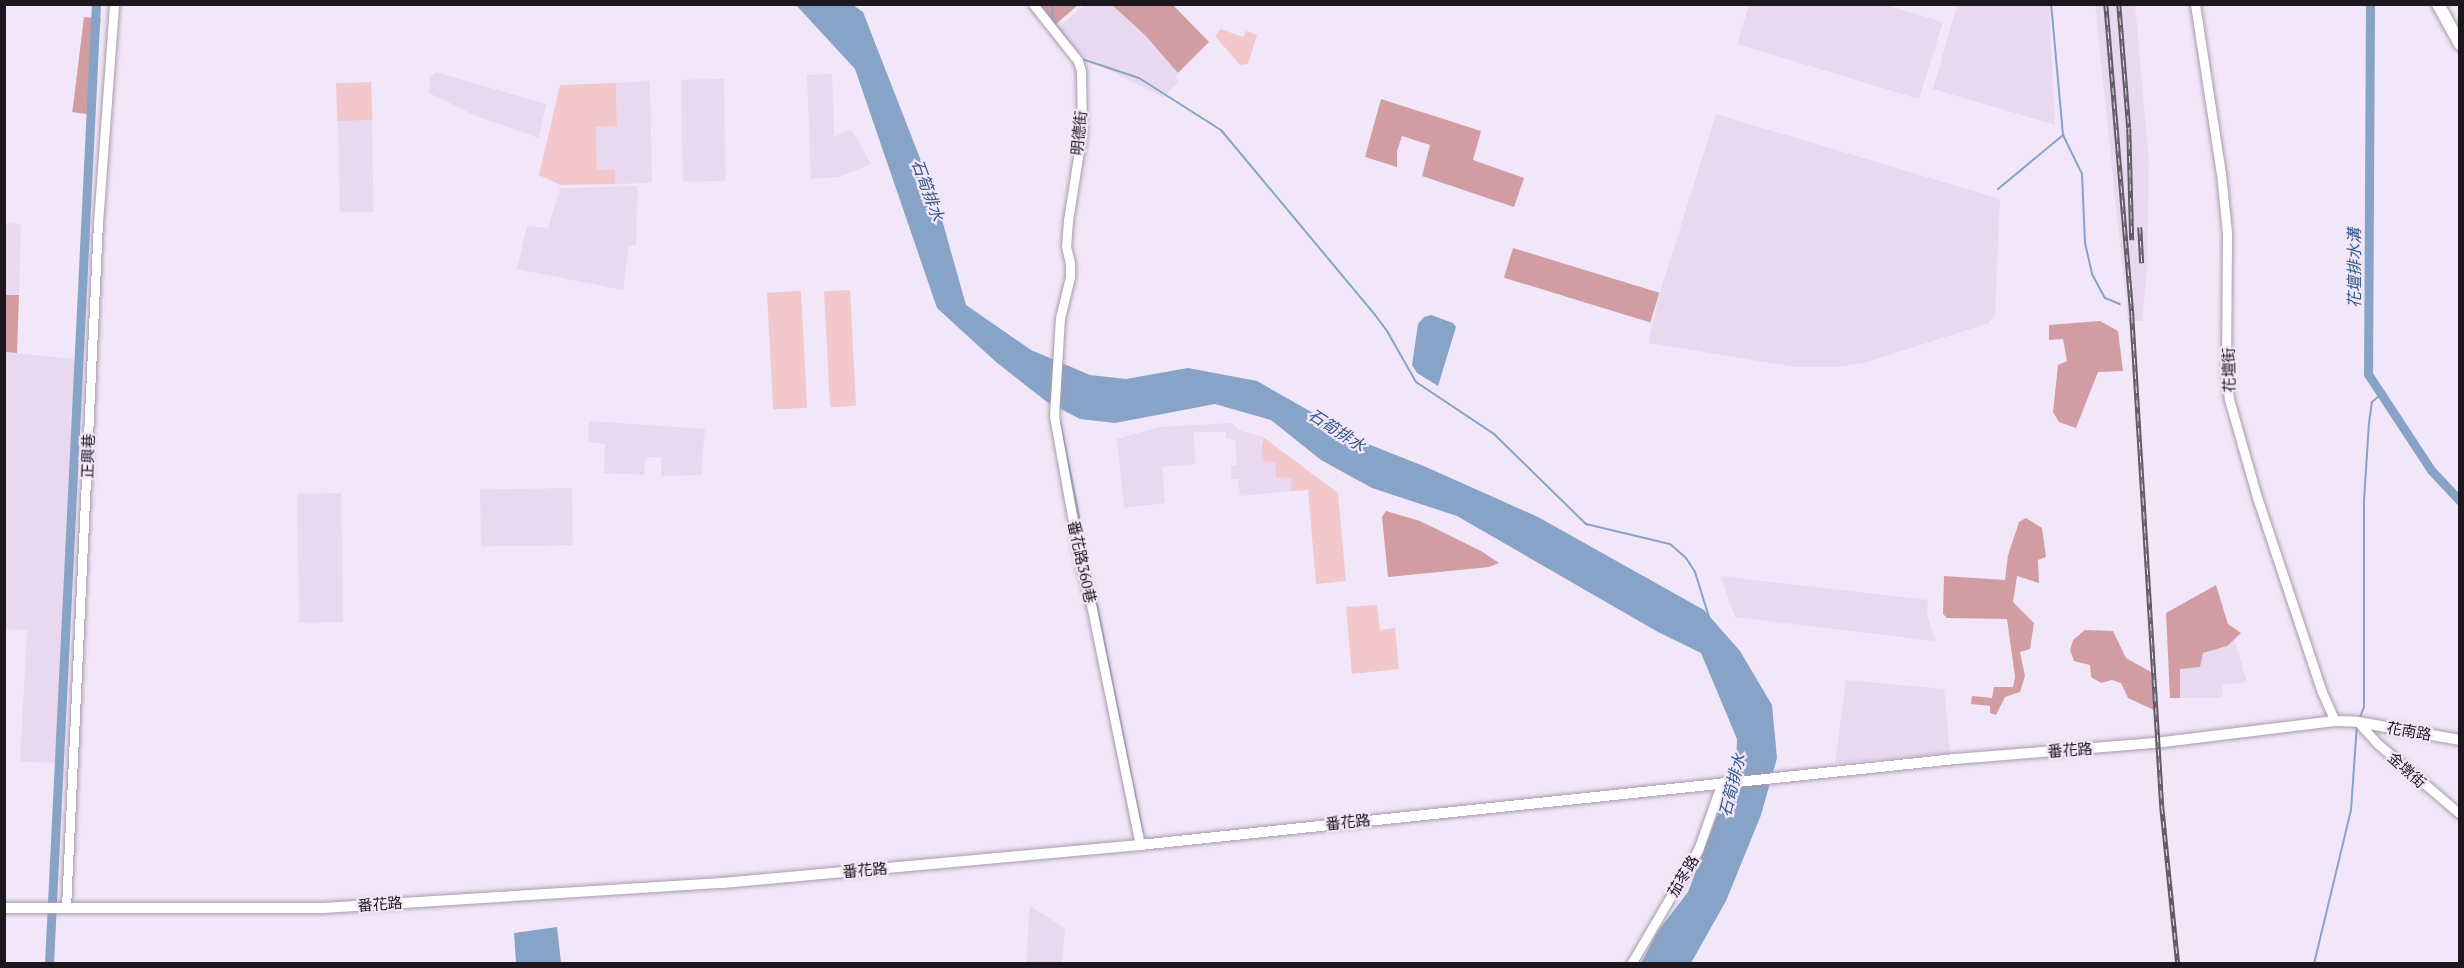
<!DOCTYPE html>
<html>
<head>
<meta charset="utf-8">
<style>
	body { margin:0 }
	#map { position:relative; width:2464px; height:968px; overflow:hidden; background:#f2e7f9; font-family:"PT Serif","Noto Sans TC",serif }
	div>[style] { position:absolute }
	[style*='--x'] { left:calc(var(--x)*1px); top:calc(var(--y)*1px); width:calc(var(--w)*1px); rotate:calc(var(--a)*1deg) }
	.built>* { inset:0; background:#e8d9f1; transform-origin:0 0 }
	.green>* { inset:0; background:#f2c8cc; transform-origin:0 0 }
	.forest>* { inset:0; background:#d19da2; transform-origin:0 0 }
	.water>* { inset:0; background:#87a3c8 }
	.stream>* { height:2px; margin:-1px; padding:0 1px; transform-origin:1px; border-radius:1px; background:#87a3c8 }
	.canal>* { height:9px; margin:-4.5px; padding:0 4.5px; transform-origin:4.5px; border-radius:4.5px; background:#87a3c8 }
	.roads { filter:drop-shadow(0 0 2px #a69bac) drop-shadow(0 0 2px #a69bac) }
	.tertiary>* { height:9px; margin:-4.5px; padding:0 4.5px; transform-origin:4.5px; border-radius:4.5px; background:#fff }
	.secondary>* { height:10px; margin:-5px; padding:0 5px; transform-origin:5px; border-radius:5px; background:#fff }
	.primary>* { height:12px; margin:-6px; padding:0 6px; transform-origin:6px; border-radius:6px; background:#fff }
	.rail>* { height:4.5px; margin-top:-2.25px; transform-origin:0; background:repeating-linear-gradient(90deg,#f2e7f9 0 7px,#615b65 0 14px); box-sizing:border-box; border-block:2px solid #615b65 }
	span { translate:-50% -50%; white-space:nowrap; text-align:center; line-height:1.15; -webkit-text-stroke:4.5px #f2e7f9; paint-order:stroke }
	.street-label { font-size:15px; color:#1b171d }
	.water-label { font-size:16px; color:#305789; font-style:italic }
	.frame { position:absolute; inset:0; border:6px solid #1b171d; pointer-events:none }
</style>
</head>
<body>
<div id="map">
	<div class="built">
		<i style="clip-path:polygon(1084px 5px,1112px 5px,1145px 35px,1178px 73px,1175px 77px,1179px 81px,1163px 97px,1096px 64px,1078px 51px,1060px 30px,1061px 25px)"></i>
		<i style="clip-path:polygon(1749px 5px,1886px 5px,1943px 22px,1919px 99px,1737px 44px)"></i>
		<i style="clip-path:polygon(1957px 5px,2049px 5px,2055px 125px,1933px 89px)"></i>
		<i style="clip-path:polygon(2095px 5px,2135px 5px,2149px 162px,2147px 270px,2142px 321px,2128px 321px)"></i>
		<i style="clip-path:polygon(436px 72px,546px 104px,539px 138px,476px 116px,429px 93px,430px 77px)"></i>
		<i style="clip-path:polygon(832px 74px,834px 137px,848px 130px,853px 132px,871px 164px,839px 177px,811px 179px,807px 75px)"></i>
		<i style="left:724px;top:79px;width:102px;height:43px;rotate:89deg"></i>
		<i style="clip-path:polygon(650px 81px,652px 183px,615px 184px,615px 170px,597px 171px,596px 126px,617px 126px,616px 83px)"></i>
		<i style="clip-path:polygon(1716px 114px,2000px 199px,1995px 315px,1989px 323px,1864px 363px,1837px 367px,1796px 367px,1648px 343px,1660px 292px)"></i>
		<i style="left:372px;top:120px;width:92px;height:34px;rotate:89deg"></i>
		<i style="clip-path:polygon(638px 186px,636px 245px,629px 246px,623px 290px,517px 269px,527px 226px,548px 228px,560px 188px)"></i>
		<i style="clip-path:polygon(4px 223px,21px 224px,19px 295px,5px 295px)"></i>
		<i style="clip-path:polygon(5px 352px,82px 360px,69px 557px,63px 576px,69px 600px,59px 763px,20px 762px,27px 630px,5px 629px)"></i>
		<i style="clip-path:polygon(589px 421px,705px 429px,701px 475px,661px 476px,661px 457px,646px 457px,644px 475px,604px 473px,605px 444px,588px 442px)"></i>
		<i style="clip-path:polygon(1231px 423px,1241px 431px,1263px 437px,1260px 445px,1291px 478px,1291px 491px,1240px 496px,1238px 479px,1231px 479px,1231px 466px,1237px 465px,1235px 440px,1226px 438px,1226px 432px,1194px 432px,1195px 464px,1162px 467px,1165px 503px,1124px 508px,1117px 439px,1159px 427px)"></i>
		<i style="left:572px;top:488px;width:57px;height:92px;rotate:89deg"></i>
		<i style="left:341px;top:493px;width:129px;height:44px;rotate:89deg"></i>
		<i style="clip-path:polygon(1720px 576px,1928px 600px,1927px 614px,1935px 641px,1735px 617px)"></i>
		<i style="clip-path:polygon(2234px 639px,2247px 682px,2223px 685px,2221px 698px,2180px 698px,2180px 669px,2200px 667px,2203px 653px,2227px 646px)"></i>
		<i style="clip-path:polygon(1846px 680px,1944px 689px,1950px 753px,1835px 763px)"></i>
		<i style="clip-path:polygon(1030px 906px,1065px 928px,1062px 963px,1026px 963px)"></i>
	</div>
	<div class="green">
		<i style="clip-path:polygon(1221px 29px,1243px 37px,1246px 31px,1257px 35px,1248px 64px,1240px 65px,1215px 36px)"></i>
		<i style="left:371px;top:82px;width:38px;height:35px;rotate:88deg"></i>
		<i style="clip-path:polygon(616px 83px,617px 126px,596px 127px,597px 170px,615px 170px,615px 184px,561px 185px,539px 175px,560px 85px)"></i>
		<i style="left:850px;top:290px;width:116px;height:26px;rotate:87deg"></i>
		<i style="left:801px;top:291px;width:117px;height:34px;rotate:87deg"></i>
		<i style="clip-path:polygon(1263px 437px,1338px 493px,1346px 581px,1316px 584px,1308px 490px,1291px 491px,1291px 478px,1276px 477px,1275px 462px,1265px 461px,1261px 454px)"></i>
		<i style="clip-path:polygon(1377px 605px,1380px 630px,1395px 628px,1399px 669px,1352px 674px,1346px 607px)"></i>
	</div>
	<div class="forest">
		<i style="clip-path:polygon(1037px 5px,1078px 5px,1056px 24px)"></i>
		<i style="clip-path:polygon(1112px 5px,1173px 5px,1209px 42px,1178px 73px,1145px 35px)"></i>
		<i style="left:84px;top:17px;width:17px;height:96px;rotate:7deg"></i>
		<i style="clip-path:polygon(1381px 99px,1481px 131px,1473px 160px,1524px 178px,1514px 207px,1422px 176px,1430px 145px,1402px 136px,1397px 151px,1397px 167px,1365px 157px)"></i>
		<i style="left:1513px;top:248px;width:153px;height:31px;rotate:17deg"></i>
		<i style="clip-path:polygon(5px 295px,19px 295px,17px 353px,5px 352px)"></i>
		<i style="clip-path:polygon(2100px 321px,2118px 331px,2123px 371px,2098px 372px,2076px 428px,2059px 422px,2053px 412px,2058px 365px,2067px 361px,2063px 339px,2049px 340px,2049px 325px)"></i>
		<i style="clip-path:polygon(1386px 511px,1420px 521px,1481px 551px,1499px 563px,1489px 567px,1388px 577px,1382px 517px)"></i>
		<i style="clip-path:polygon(2026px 518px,2042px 528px,2046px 557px,2038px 560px,2039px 583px,2017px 576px,2013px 602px,2034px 623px,2030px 649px,2020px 652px,2025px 676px,2020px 692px,2005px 697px,1996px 715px,1990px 713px,1990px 706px,1971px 704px,1972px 696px,1992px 698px,1994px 687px,2013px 687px,2015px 677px,2007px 619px,1947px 618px,1943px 614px,1944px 576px,2005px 580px,2008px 555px,2019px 522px)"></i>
		<i style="clip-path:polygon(2216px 585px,2228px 624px,2241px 633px,2227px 646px,2203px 653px,2200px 667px,2180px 669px,2180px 698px,2170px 698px,2166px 613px)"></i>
		<i style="clip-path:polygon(2085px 630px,2113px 631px,2126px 658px,2151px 672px,2154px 710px,2128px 698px,2121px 683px,2112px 680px,2101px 683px,2091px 677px,2090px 665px,2074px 661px,2070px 650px,2073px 640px)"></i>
	</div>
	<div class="water">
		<i style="clip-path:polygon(796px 5px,853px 5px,863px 12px,937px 202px,966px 305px,1031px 350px,1090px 375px,1126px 379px,1188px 368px,1257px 381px,1368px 444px,1426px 467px,1538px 517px,1704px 610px,1740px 651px,1772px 705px,1777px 758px,1761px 815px,1726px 901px,1691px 963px,1641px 963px,1658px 931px,1688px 892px,1736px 766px,1737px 739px,1701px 653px,1658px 632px,1457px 516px,1372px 488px,1321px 460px,1271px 420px,1215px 404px,1115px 423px,1080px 419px,1047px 402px,996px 362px,937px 308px,855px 69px)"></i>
		<i style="clip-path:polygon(1431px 315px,1453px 323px,1456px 327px,1438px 386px,1417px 373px,1412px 365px,1418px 324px,1424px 317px)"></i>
		<i style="clip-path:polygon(557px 927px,561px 963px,516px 963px,514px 933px)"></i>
	</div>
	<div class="stream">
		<i style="--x:1053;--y:4;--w:16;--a:94"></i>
		<i style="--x:1052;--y:20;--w:31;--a:53"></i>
		<i style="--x:1082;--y:59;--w:60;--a:18.4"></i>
		<i style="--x:1139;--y:78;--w:97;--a:32.4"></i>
		<i style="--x:1221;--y:130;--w:241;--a:50.2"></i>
		<i style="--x:1375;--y:315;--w:20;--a:53"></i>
		<i style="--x:1387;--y:331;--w:59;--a:60.4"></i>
		<i style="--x:1416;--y:382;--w:94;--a:33.7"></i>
		<i style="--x:1494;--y:434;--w:129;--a:44.4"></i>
		<i style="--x:1586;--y:524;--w:86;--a:13.4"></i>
		<i style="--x:1670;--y:544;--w:21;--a:41"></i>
		<i style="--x:1686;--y:558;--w:17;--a:57"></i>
		<i style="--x:1695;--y:572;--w:47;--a:72.7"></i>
		<i style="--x:2063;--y:135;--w:43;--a:64"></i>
		<i style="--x:2082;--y:174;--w:69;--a:87.5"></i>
		<i style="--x:2085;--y:243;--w:32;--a:77"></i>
		<i style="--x:2092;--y:274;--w:27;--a:62"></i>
		<i style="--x:2105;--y:298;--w:16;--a:22"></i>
		<i style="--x:1998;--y:189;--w:85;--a:-39.7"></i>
		<i style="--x:2063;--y:135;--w:132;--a:-95.2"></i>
		<i style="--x:1060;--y:422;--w:419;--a:78.6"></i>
		<i style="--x:2359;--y:720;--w:14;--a:-69"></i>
		<i style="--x:2364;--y:707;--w:207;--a:-90"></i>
		<i style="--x:2364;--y:500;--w:77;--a:-86.3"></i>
		<i style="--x:2369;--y:423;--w:21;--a:-82"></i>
		<i style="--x:2372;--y:402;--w:11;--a:-41"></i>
		<i style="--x:2314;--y:964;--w:158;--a:-76.5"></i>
		<i style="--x:2351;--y:810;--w:85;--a:-86"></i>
	</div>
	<div class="canal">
		<i style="--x:2370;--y:4;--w:370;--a:90.3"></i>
		<i style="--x:2368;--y:374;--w:115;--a:56.7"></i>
		<i style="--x:2431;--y:470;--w:42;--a:46.9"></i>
		<i style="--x:49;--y:964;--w:961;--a:-87.2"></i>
	</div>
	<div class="roads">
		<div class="tertiary">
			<i style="--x:1033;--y:4;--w:73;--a:51.7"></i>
			<i style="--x:1078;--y:61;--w:10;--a:73"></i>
			<i style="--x:1081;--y:71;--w:61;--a:89.1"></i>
			<i style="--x:1082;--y:132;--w:89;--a:99"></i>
			<i style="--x:1068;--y:220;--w:26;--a:94"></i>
			<i style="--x:1066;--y:246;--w:17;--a:77"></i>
			<i style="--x:1070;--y:263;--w:14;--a:90"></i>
			<i style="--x:1070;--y:277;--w:42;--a:103.7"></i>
			<i style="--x:1060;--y:318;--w:98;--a:93.5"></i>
			<i style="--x:1054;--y:416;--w:147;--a:79.8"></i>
			<i style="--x:1080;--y:561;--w:49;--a:76"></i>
			<i style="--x:1092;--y:609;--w:241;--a:78.5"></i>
			<i style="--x:2195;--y:4;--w:171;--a:81.3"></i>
			<i style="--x:2221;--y:173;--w:60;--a:84.3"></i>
			<i style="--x:2227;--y:233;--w:142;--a:90.4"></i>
			<i style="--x:2226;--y:375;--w:24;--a:83"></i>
			<i style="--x:2229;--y:399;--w:102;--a:74.1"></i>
			<i style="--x:2257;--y:497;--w:206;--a:71.6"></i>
			<i style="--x:2322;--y:692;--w:32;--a:66"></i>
			<i style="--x:2358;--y:722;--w:30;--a:48"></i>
			<i style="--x:2378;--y:744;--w:108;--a:40.5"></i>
			<i style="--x:66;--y:908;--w:686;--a:-87.33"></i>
			<i style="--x:98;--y:223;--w:220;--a:-85.8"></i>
			<i style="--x:1631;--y:964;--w:132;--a:-59.6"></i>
			<i style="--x:1698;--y:850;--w:72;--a:-70.6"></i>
		</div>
		<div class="secondary">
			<i style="--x:4;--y:908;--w:319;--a:0"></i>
			<i style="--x:323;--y:908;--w:400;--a:-3.6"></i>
			<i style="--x:722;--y:883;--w:420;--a:-5.2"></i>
			<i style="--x:1140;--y:845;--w:820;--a:-6.02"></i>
			<i style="--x:1955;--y:759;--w:201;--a:-4.6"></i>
			<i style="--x:2155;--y:743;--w:181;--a:-7"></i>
			<i style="--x:2335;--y:721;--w:23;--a:2"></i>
			<i style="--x:2358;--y:722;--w:104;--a:10"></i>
		</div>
		<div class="primary">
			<i style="--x:2438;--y:4;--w:46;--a:61.2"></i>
		</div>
	</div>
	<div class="rail">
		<i style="--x:2106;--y:4;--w:313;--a:85.2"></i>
		<i style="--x:2132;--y:316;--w:492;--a:86.5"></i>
		<i style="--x:2162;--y:807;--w:158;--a:84.2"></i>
		<i style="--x:2119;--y:4;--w:124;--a:85.4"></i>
		<i style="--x:2129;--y:128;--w:112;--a:88.5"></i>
		<i style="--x:2140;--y:227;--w:36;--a:87"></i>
	</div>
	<div class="street-label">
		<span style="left:1079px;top:133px;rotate:-84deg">明德街</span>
		<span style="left:2229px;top:370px;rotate:-91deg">花壇街</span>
		<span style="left:88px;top:456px;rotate:-88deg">正興巷</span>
		<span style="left:1082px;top:562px;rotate:78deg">番花路360巷</span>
		<span style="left:2409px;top:731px;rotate:10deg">花南路</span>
		<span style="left:2070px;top:750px;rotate:-4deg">番花路</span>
		<span style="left:2407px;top:770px;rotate:42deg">金墩街</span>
		<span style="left:1348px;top:822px;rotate:-6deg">番花路</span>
		<span style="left:865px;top:870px;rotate:-5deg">番花路</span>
		<span style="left:1683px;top:876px;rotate:-59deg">茄苳路</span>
		<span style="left:380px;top:904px;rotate:-4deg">番花路</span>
	</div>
	<div class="water-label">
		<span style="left:928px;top:190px;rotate:70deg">石筍排水</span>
		<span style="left:2354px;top:268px;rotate:-90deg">花壇排水溝</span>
		<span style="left:1337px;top:430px;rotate:33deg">石筍排水</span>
		<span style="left:1732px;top:785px;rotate:-76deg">石筍排水</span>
	</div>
	<div class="frame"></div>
</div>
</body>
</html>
